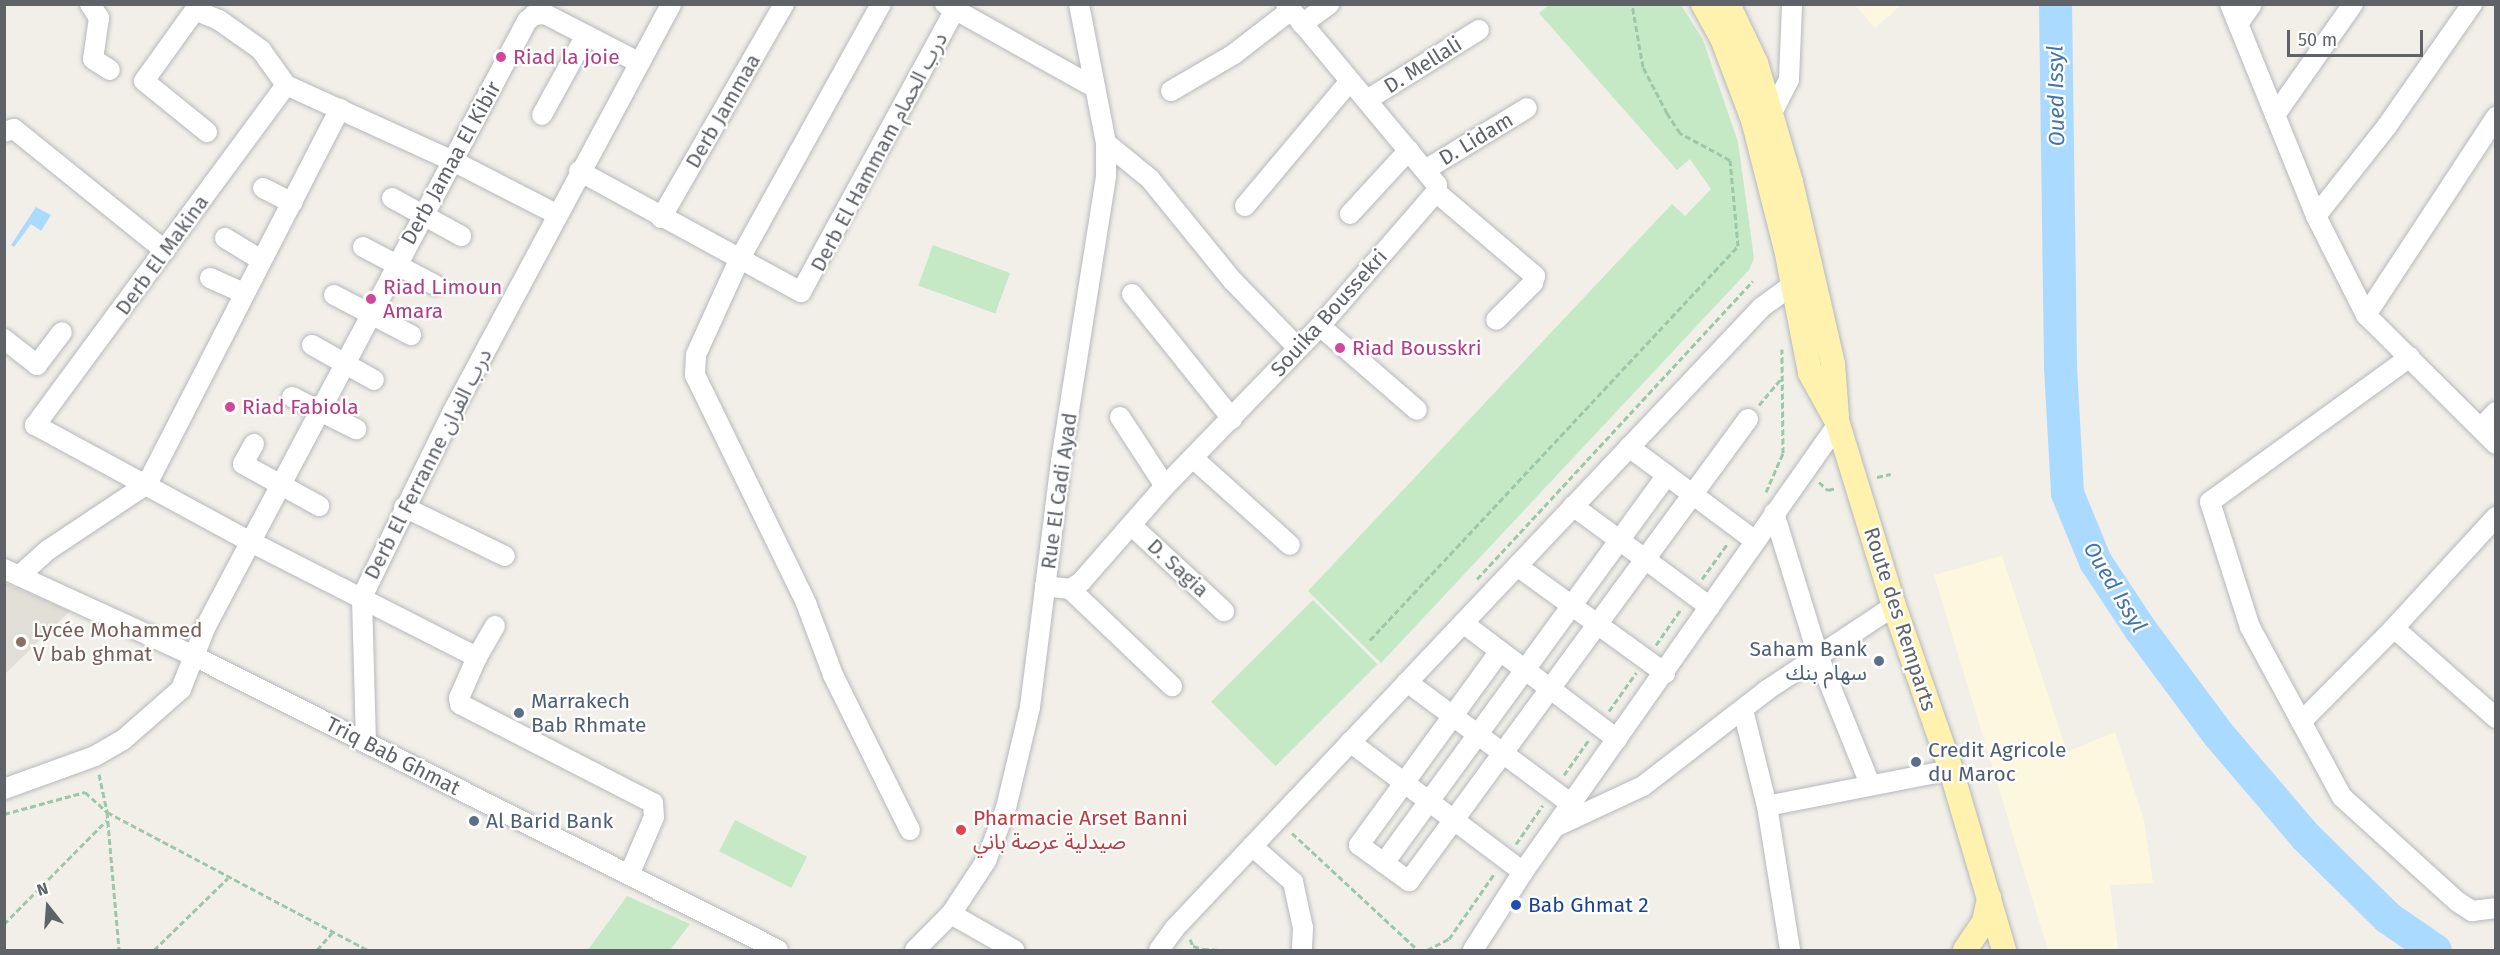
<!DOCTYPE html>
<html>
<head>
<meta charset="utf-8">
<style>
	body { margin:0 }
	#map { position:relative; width:2500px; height:955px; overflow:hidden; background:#f1efe8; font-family:"Fira Sans","Noto Sans Arabic",sans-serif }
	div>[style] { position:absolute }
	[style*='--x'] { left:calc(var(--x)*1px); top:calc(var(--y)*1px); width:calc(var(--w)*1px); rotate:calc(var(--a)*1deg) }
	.commercial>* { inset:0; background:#fef7e0 }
	.education>* { inset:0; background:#e1ded6 }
	.green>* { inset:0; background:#c5e8c5; transform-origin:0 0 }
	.water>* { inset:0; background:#aadaff }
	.river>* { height:33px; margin:-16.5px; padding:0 16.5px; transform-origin:16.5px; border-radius:16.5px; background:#aadaff }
	.path>* { height:3px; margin-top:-1.5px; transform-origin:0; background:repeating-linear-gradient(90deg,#9cc7a9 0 6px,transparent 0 9px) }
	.roads { filter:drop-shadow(0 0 2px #b5b8bc) drop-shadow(0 0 2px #b5b8bc) }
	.minor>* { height:20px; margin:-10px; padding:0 10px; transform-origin:10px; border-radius:10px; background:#fff }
	.major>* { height:24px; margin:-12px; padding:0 12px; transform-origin:12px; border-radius:12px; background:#fff2af }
	.dots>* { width:16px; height:16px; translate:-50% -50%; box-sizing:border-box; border:3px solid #fff; border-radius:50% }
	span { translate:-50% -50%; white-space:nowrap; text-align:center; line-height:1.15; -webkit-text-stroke:4.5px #fff; paint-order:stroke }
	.hotel-label { font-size:21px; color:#b23c85 }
	.left { translate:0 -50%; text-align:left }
	.street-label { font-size:21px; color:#5f6368 }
	.education-label { font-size:21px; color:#785e54 }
	.service-label { font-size:21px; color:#4e5e75 }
	.right { translate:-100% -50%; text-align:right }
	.health-label { font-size:21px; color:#be3a42 }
	.transit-label { font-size:21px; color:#164399 }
	.water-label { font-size:22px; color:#4174aa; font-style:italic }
	.frame { position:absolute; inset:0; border:6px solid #5f6368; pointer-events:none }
	.north { position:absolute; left:18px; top:877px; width:60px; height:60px; -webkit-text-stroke:4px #fff; paint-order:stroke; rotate:343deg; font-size:16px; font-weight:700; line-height:24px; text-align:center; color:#5f6368 }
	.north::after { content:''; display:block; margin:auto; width:21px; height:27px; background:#5f6368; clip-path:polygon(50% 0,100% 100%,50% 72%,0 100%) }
	.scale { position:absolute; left:2287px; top:30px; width:136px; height:27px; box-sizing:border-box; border:3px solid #5f6368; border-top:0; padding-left:8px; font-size:18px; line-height:21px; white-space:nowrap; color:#5f6368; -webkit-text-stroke:4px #fff; paint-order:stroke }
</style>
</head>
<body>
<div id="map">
	<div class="commercial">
		<i style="clip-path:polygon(1855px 5px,1901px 5px,1875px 28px)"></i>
		<i style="clip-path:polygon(2002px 556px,2067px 752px,2115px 732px,2144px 820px,2153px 883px,2110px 885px,2118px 950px,2048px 950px,1934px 575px)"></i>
	</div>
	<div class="education">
		<i style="clip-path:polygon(5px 583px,70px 611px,5px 674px)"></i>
	</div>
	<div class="green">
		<i style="clip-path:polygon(1549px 5px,1681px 5px,1703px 40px,1738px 142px,1754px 258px,1749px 270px,1381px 663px,1308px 591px,1672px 204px,1685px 216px,1711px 189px,1690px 159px,1677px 170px,1539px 13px)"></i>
		<i style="left:933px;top:245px;width:82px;height:43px;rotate:20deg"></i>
		<i style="left:1313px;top:600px;width:91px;height:144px;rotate:45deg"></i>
		<i style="left:735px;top:820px;width:81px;height:35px;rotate:27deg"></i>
		<i style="clip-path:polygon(627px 896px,690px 924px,670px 950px,588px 950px)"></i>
	</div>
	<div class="water">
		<i style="clip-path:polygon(36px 207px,51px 215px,41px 231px,31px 224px,14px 247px,11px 245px)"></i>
	</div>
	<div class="river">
		<i style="--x:2055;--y:4;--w:363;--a:89.2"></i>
		<i style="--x:2060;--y:367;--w:126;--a:86.8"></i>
		<i style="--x:2067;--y:493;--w:74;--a:67.6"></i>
		<i style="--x:2095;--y:561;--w:82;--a:56.5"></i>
		<i style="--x:2140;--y:629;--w:131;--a:53.4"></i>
		<i style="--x:2218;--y:734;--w:135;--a:49.5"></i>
		<i style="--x:2306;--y:837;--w:114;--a:44.6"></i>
		<i style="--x:2387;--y:917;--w:58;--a:34.5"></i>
	</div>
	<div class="path">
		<i style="--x:1759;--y:405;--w:35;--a:-50"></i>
		<i style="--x:1877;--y:477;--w:14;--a:-12"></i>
		<i style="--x:1819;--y:482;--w:12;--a:42"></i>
		<i style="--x:1828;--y:490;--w:8;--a:-14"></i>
		<i style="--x:1766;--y:492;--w:43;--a:-66.4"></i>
		<i style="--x:1783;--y:453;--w:104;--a:-90.6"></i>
		<i style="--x:1477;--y:579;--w:406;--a:-47.2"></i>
		<i style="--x:1702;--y:579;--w:44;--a:-54.2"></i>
		<i style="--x:1370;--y:640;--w:539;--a:-46.95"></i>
		<i style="--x:1738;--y:246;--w:86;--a:-95.3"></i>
		<i style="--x:1730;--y:160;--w:57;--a:-151.6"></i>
		<i style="--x:1680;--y:133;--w:24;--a:-123"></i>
		<i style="--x:1667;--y:113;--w:52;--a:-117.6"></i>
		<i style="--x:1643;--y:67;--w:64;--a:-99.9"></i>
		<i style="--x:1656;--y:645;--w:44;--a:-55.2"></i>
		<i style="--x:1609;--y:711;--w:47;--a:-54.6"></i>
		<i style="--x:99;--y:774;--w:39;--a:78"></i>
		<i style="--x:107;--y:812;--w:295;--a:27.9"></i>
		<i style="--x:1564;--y:775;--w:42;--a:-54.8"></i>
		<i style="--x:4;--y:814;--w:84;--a:-15.2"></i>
		<i style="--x:85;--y:792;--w:30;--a:42"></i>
		<i style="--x:107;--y:812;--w:139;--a:85"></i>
		<i style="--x:1292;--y:833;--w:172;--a:42.9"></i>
		<i style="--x:1516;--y:844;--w:47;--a:-55.3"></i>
		<i style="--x:4;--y:924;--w:146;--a:-45.3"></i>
		<i style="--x:1190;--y:939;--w:8;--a:67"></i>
		<i style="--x:1193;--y:946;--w:10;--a:17"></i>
		<i style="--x:1203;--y:949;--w:22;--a:3"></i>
		<i style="--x:154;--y:950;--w:103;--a:-44.2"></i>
		<i style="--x:317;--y:950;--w:23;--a:-49"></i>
		<i style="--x:1427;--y:950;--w:25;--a:-27"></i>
		<i style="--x:1449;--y:939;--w:79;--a:-55.3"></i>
	</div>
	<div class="roads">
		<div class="minor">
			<i style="--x:90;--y:4;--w:17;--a:57"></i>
			<i style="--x:99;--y:18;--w:41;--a:98.3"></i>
			<i style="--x:93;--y:59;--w:20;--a:33"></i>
			<i style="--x:881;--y:4;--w:293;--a:119"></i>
			<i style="--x:739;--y:260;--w:104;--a:114.4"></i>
			<i style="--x:696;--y:355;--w:20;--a:93"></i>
			<i style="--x:695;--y:375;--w:254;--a:64"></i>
			<i style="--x:806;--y:603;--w:77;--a:69.4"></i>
			<i style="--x:833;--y:675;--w:173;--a:63.6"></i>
			<i style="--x:945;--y:4;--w:172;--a:29.2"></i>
			<i style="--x:2230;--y:4;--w:229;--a:67.9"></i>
			<i style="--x:2316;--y:216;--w:111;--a:63.2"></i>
			<i style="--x:2366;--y:315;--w:183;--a:44.8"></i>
			<i style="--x:1302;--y:24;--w:34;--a:-36"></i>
			<i style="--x:2238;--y:24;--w:24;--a:-55"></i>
			<i style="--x:286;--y:85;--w:423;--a:126.4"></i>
			<i style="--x:35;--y:425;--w:237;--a:28.5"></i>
			<i style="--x:243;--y:538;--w:263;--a:27"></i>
			<i style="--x:477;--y:657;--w:45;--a:113.7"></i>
			<i style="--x:459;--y:698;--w:6;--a:81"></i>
			<i style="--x:460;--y:704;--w:217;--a:27.2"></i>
			<i style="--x:653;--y:803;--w:14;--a:86"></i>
			<i style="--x:654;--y:817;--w:63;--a:113.3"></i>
			<i style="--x:1171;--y:91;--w:73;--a:-30.4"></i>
			<i style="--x:1234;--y:54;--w:72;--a:-37.7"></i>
			<i style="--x:1367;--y:100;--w:132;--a:-32"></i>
			<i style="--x:1772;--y:113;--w:37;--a:-63"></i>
			<i style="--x:1789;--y:80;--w:76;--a:-87.7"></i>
			<i style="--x:542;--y:115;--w:91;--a:-61.2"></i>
			<i style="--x:2275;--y:115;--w:136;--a:-54.9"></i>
			<i style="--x:4;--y:132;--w:10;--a:-17"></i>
			<i style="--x:14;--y:129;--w:194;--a:38.9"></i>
			<i style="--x:207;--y:132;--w:81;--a:-141"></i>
			<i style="--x:144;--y:81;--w:87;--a:-54.3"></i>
			<i style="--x:195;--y:10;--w:26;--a:23"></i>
			<i style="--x:219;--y:20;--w:52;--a:35.5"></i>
			<i style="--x:261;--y:50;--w:43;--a:54.5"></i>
			<i style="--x:286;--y:85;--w:186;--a:24.5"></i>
			<i style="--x:455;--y:162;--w:114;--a:27.2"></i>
			<i style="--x:1106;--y:143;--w:57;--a:39.3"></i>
			<i style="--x:1150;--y:179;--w:132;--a:50.9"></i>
			<i style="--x:1233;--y:281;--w:93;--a:45.9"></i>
			<i style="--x:1425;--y:170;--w:119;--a:-31.3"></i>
			<i style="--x:579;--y:171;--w:253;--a:28.6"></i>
			<i style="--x:801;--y:292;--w:328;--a:-61.4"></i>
			<i style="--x:263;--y:188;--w:33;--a:27"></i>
			<i style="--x:1436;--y:192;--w:130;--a:40.3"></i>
			<i style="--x:1535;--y:276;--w:7;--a:106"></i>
			<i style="--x:1533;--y:283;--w:52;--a:135"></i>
			<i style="--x:392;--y:198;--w:79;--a:28.8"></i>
			<i style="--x:1245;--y:206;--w:163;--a:-50"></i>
			<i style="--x:1350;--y:214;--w:87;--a:-47.3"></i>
			<i style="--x:2316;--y:216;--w:115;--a:-51.7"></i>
			<i style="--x:2387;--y:126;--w:149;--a:-55.1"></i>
			<i style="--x:661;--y:218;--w:247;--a:-60.1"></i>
			<i style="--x:225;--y:238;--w:42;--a:31.4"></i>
			<i style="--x:363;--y:247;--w:81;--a:27.8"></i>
			<i style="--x:210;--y:278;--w:36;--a:24"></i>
			<i style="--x:1132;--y:294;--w:160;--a:51.3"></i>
			<i style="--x:334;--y:295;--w:87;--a:27.5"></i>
			<i style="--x:2366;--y:315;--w:237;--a:-56.7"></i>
			<i style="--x:1320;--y:326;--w:128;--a:40.9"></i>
			<i style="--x:4;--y:339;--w:42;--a:38.2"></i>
			<i style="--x:37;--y:365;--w:41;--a:-52.9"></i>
			<i style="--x:312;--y:345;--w:71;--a:29.4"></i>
			<i style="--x:2410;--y:357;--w:247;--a:144.1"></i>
			<i style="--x:2210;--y:502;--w:131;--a:72.3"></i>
			<i style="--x:2250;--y:627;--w:193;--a:61.6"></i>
			<i style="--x:2342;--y:797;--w:156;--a:42.2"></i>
			<i style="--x:2458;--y:902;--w:17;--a:33"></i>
			<i style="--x:2472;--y:911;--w:24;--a:-7"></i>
			<i style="--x:292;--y:397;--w:72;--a:26.6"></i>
			<i style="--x:1120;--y:417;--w:82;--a:56.9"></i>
			<i style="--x:2481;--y:428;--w:22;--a:-47"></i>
			<i style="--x:254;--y:444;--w:23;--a:119"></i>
			<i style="--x:243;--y:464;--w:87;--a:28.9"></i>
			<i style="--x:1629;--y:447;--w:157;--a:36.7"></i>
			<i style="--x:1193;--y:458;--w:130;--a:41.9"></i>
			<i style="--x:1573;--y:506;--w:170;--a:36.4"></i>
			<i style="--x:404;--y:507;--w:112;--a:25.9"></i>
			<i style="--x:1774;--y:513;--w:152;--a:72.8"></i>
			<i style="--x:1819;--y:658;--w:136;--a:68"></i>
			<i style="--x:1131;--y:525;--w:127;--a:42.8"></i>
			<i style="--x:1517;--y:566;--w:183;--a:35.9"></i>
			<i style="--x:4;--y:569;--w:207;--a:24.6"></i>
			<i style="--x:192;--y:655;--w:656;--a:26.72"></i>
			<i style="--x:19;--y:576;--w:39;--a:-42"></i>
			<i style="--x:48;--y:550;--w:119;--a:-33.7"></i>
			<i style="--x:147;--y:484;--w:422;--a:-62.8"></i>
			<i style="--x:1045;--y:586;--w:25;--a:7"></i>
			<i style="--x:1070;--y:589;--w:13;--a:-32"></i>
			<i style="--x:1081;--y:582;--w:128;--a:-48.8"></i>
			<i style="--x:1165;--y:486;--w:223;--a:-45.9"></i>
			<i style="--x:1320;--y:326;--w:177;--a:-49.1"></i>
			<i style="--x:1436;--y:192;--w:7;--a:-82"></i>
			<i style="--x:1437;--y:185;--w:236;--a:-129.8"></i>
			<i style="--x:1070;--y:589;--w:141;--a:43.6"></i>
			<i style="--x:1463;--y:623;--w:193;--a:37"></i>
			<i style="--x:2394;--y:628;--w:136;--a:41.4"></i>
			<i style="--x:1500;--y:651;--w:240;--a:126"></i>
			<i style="--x:1359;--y:845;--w:62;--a:35.8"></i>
			<i style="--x:1409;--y:881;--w:573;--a:-53.73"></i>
			<i style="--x:477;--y:657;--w:36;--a:-60"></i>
			<i style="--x:1407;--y:682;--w:204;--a:36.6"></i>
			<i style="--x:1743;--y:710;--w:99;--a:76"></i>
			<i style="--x:1767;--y:806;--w:146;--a:80.9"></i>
			<i style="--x:2301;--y:722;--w:132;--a:-45.3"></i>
			<i style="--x:2394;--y:628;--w:151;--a:-47.4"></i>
			<i style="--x:366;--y:742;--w:145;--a:-91.6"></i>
			<i style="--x:362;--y:597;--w:205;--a:-63.9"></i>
			<i style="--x:452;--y:413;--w:464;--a:-61.8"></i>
			<i style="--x:1350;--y:742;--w:216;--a:36.9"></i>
			<i style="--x:4;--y:789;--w:97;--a:-19.9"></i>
			<i style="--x:95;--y:756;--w:32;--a:-30"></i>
			<i style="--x:123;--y:740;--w:77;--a:-41.3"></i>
			<i style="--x:181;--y:689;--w:68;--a:-68.4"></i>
			<i style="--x:206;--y:626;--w:685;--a:-62.05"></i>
			<i style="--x:527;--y:21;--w:9;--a:-41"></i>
			<i style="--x:534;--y:15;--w:11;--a:-5"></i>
			<i style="--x:545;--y:14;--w:105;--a:27.3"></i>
			<i style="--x:1767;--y:806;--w:187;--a:-11.1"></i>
			<i style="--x:1555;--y:827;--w:97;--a:-25"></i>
			<i style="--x:1643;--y:786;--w:157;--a:-37.7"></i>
			<i style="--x:1767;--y:690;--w:152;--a:-33.5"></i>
			<i style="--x:1252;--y:846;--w:55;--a:41.3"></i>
			<i style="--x:1293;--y:882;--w:47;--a:77.7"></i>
			<i style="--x:1303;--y:928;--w:22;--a:93"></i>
			<i style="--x:1384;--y:863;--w:480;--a:-53.9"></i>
			<i style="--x:951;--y:914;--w:73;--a:29.7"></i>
			<i style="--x:915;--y:950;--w:51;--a:-45"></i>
			<i style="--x:951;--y:914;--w:64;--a:-56.6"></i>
			<i style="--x:986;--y:861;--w:57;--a:-69.3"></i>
			<i style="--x:1006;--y:808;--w:104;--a:-76.6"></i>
			<i style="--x:1030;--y:707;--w:248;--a:-82.8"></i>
			<i style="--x:1061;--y:461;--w:289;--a:-81"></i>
			<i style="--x:1106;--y:176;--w:33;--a:-90"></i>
			<i style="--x:1106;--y:143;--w:142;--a:-101"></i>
			<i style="--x:1159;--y:950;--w:26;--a:-54"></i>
			<i style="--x:1174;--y:929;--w:856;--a:-46.61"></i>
			<i style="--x:1762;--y:307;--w:36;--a:-36"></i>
			<i style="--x:1791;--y:286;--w:16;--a:-15"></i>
			<i style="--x:1473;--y:950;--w:93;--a:-57.3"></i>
			<i style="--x:1523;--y:872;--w:548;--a:-54.89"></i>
		</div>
		<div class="major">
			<i style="--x:1703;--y:4;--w:39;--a:61"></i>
			<i style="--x:1722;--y:38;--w:88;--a:69.3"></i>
			<i style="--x:1753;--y:120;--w:133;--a:75.7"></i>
			<i style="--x:1786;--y:249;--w:126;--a:79"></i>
			<i style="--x:1810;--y:373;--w:58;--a:61.2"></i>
			<i style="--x:1838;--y:424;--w:190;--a:72.9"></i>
			<i style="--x:1894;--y:606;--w:174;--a:70.8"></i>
			<i style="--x:1951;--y:770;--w:188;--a:73.6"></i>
			<i style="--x:1728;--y:4;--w:65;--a:64.6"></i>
			<i style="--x:1756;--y:63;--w:124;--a:73.6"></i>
			<i style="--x:1791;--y:182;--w:187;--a:77"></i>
			<i style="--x:1833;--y:364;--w:52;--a:85.6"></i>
			<i style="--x:1965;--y:950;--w:34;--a:-56"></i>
			<i style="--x:1984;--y:922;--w:25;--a:-78"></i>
		</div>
	</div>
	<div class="dots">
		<i style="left:501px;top:57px;background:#d1479c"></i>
		<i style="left:371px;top:299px;background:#d1479c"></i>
		<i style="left:1340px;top:348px;background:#d1479c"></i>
		<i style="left:230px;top:407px;background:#d1479c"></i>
		<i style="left:21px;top:642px;background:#8d6e63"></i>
		<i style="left:1879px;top:661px;background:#5c6f8a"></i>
		<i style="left:519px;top:713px;background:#5c6f8a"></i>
		<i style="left:1916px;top:762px;background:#5c6f8a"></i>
		<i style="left:474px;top:821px;background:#5c6f8a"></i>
		<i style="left:961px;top:830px;background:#e0444e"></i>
		<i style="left:1516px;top:905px;background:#1a4fb4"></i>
	</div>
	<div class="hotel-label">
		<span class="left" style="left:513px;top:57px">Riad la joie</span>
		<span class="left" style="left:383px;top:299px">Riad Limoun<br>Amara</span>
		<span class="left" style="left:1352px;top:348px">Riad Bousskri</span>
		<span class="left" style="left:242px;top:407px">Riad Fabiola</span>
	</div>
	<div class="street-label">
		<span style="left:1423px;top:65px;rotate:-32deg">D. Mellali</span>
		<span style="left:723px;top:111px;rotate:-60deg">Derb Jammaa</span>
		<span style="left:1476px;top:139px;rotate:-31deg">D. Lidam</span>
		<span style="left:879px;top:152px;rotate:-62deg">Derb El Hammam درب الحمام</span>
		<span style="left:451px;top:163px;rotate:-61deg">Derb Jamaa El Kibir</span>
		<span style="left:162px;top:255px;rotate:-54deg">Derb El Makina</span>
		<span style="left:1329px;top:313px;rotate:-48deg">Souika Boussekri</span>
		<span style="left:428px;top:464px;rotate:-63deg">Derb El Ferranne درب الفران</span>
		<span style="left:1059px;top:491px;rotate:-82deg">Rue El Cadi Ayad</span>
		<span style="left:1178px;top:568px;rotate:43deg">D. Sagia</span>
		<span style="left:1900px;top:619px;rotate:72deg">Route des Remparts</span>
		<span style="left:393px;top:756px;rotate:27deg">Triq Bab Ghmat</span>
	</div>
	<div class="education-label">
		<span class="left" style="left:33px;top:642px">Lycée Mohammed<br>V bab ghmat</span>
	</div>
	<div class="service-label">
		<span class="right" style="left:1867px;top:661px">Saham Bank<br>سهام بنك</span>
		<span class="left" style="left:531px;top:713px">Marrakech<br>Bab Rhmate</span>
		<span class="left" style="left:1928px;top:762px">Credit Agricole<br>du Maroc</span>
		<span class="left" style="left:486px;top:821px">Al Barid Bank</span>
	</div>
	<div class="health-label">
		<span class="left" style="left:973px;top:830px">Pharmacie Arset Banni<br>صيدلية عرصة باني</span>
	</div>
	<div class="transit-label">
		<span class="left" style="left:1528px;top:905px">Bab Ghmat 2</span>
	</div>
	<div class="water-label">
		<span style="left:2056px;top:96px;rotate:-91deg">Oued Issyl</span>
		<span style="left:2115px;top:587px;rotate:59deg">Oued Issyl</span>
	</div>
	<div class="frame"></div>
	<div class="north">N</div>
	<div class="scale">50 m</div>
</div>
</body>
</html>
